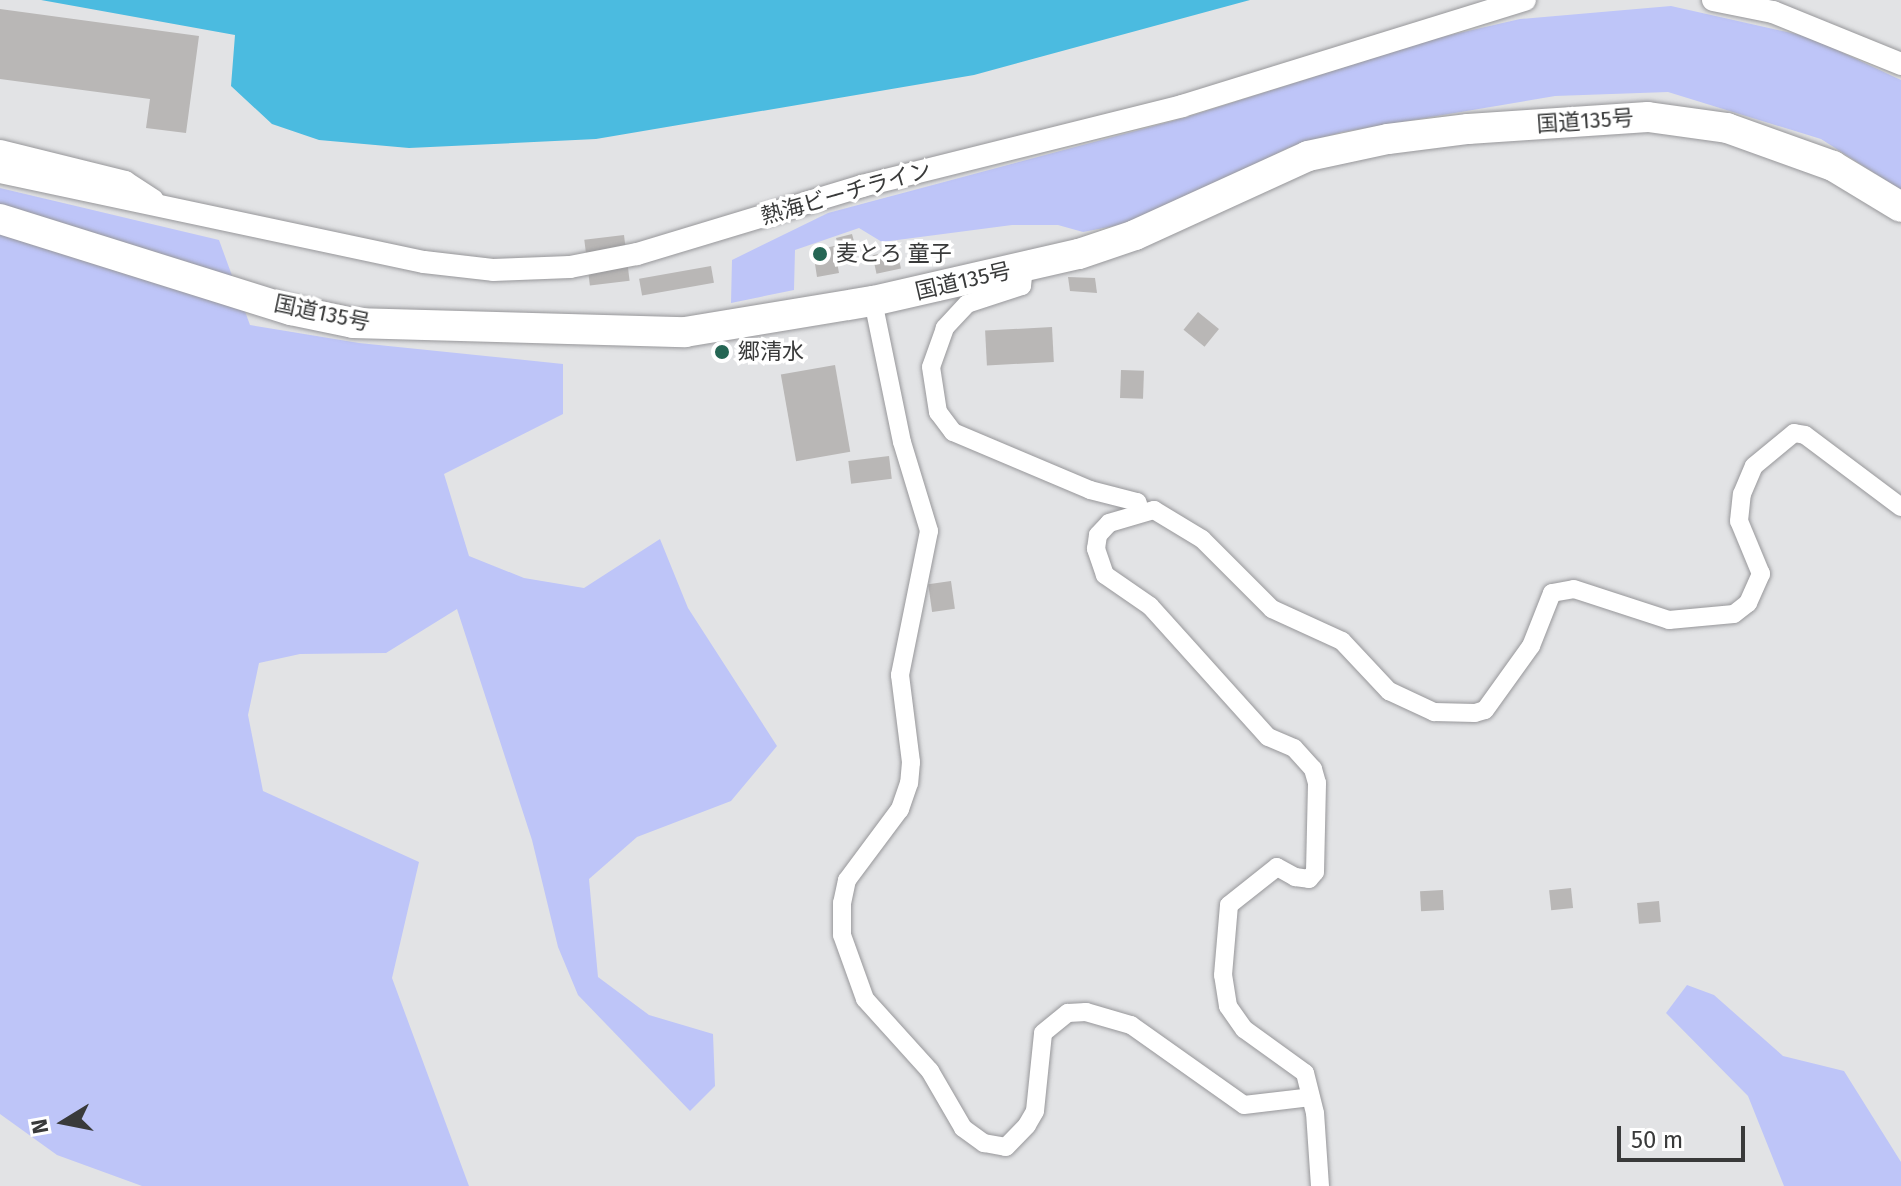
<!DOCTYPE html>
<html>
<head>
<meta charset="utf-8">
<style>
	body { margin:0 }
	#map { position:relative; width:1901px; height:1186px; overflow:hidden; background:#e2e3e5; font-family:"Fira Sans","Noto Sans JP",sans-serif }
	div>[style] { position:absolute }
	[style*='--x'] { left:calc(var(--x)*1px); top:calc(var(--y)*1px); width:calc(var(--w)*1px); rotate:calc(var(--a)*1deg) }
	.green>* { inset:0; background:#bec5f8 }
	.water>* { inset:0; background:#4bbbe0 }
	.building>* { inset:0; background:#b9b7b6; transform-origin:0 0 }
	.roads { filter:drop-shadow(0 0 2px #97979a) drop-shadow(0 0 2px #97979a) }
	.minor>* { height:18px; margin:-9px; padding:0 9px; transform-origin:9px; border-radius:9px; background:#fff }
	.tertiary>* { height:22px; margin:-11px; padding:0 11px; transform-origin:11px; border-radius:11px; background:#fff }
	.trunk>* { height:30px; margin:-15px; padding:0 15px; transform-origin:15px; border-radius:15px; background:#fff }
	.dots>* { width:22px; height:22px; translate:-50% -50%; box-sizing:border-box; border:4px solid #fff; border-radius:50% }
	span { translate:-50% -50%; white-space:nowrap; text-align:center; line-height:1.15; -webkit-text-stroke:7px #fff; paint-order:stroke }
	.street-label { font-size:22px; color:#393a3a }
	.poi-label { font-size:22px; color:#393a3a }
	.left { translate:0 -50%; text-align:left }
	.north { position:absolute; left:24px; top:1082px; width:80px; height:80px; -webkit-text-stroke:6px #fff; paint-order:stroke; rotate:260deg; font-size:22px; font-weight:700; line-height:32px; text-align:center; color:#393a3a }
	.north::after { content:''; display:block; margin:auto; width:28px; height:36px; background:#393a3a; clip-path:polygon(50% 0,100% 100%,50% 72%,0 100%) }
	.scale { position:absolute; left:1617px; top:1126px; width:128px; height:36px; box-sizing:border-box; border:4px solid #393a3a; border-top:0; padding-left:10px; font-size:24px; line-height:28px; white-space:nowrap; color:#393a3a; -webkit-text-stroke:6px #fff; paint-order:stroke }
</style>
</head>
<body>
<div id="map">
	<div class="green">
		<i style="clip-path:polygon(1671px 6px,1809px 37px,1901px 80px,1901px 190px,1821px 139px,1668px 92px,1555px 96px,1342px 132px,1288px 148px,1145px 220px,1083px 232px,1058px 225px,1012px 225px,882px 242px,859px 228px,795px 250px,794px 290px,731px 303px,732px 260px,828px 213px,1184px 118px,1433px 39px,1520px 19px)"></i>
		<i style="clip-path:polygon(0 188px,219px 240px,250px 325px,359px 343px,563px 364px,563px 414px,444px 474px,469px 556px,524px 578px,584px 588px,660px 539px,688px 608px,777px 746px,731px 801px,637px 837px,589px 879px,598px 977px,649px 1015px,713px 1034px,715px 1086px,690px 1111px,578px 995px,558px 947px,532px 840px,457px 609px,386px 653px,300px 654px,259px 663px,248px 715px,263px 791px,419px 862px,392px 978px,469px 1186px,142px 1186px,57px 1155px,0 1114px)"></i>
		<i style="clip-path:polygon(1687px 985px,1714px 995px,1783px 1056px,1844px 1071px,1901px 1162px,1901px 1186px,1784px 1186px,1748px 1096px,1666px 1013px)"></i>
	</div>
	<div class="water">
		<i style="clip-path:polygon(41px 0,1250px 0,974px 75px,596px 139px,409px 148px,319px 140px,272px 124px,231px 86px,235px 35px)"></i>
	</div>
	<div class="building">
		<i style="clip-path:polygon(0 9px,199px 36px,186px 133px,146px 128px,150px 99px,0 79px)"></i>
		<i style="clip-path:polygon(852px 234px,855px 245px,837px 262px,839px 273px,817px 277px,813px 251px,838px 245px,836px 238px)"></i>
		<i style="left:624px;top:235px;width:46px;height:40px;rotate:83deg"></i>
		<i style="left:897px;top:250px;width:19px;height:25px;rotate:78deg"></i>
		<i style="left:711px;top:266px;width:17px;height:73px;rotate:80deg"></i>
		<i style="clip-path:polygon(1068px 277px,1095px 278px,1097px 293px,1070px 291px)"></i>
		<i style="left:1198px;top:312px;width:27px;height:23px;rotate:39deg"></i>
		<i style="left:1052px;top:327px;width:35px;height:67px;rotate:87deg"></i>
		<i style="left:835px;top:365px;width:88px;height:55px;rotate:80deg"></i>
		<i style="left:1121px;top:370px;width:23px;height:28px;rotate:2deg"></i>
		<i style="left:889px;top:456px;width:23px;height:41px;rotate:83deg"></i>
		<i style="left:951px;top:581px;width:28px;height:23px;rotate:82deg"></i>
		<i style="left:1571px;top:888px;width:20px;height:22px;rotate:84deg"></i>
		<i style="left:1443px;top:890px;width:20px;height:23px;rotate:87deg"></i>
		<i style="left:1659px;top:901px;width:21px;height:22px;rotate:85deg"></i>
	</div>
	<div class="roads">
		<div class="minor">
			<i style="--x:1024;--y:267;--w:19;--a:96"></i>
			<i style="--x:1022;--y:286;--w:58;--a:161.9"></i>
			<i style="--x:967;--y:304;--w:33;--a:133"></i>
			<i style="--x:945;--y:328;--w:41;--a:109.7"></i>
			<i style="--x:931;--y:367;--w:46;--a:81.2"></i>
			<i style="--x:938;--y:412;--w:25;--a:53"></i>
			<i style="--x:953;--y:432;--w:149;--a:22.9"></i>
			<i style="--x:1090;--y:490;--w:49;--a:14.3"></i>
			<i style="--x:1137;--y:502;--w:11;--a:68"></i>
			<i style="--x:873;--y:301;--w:144;--a:78.4"></i>
			<i style="--x:902;--y:442;--w:93;--a:73.1"></i>
			<i style="--x:929;--y:531;--w:147;--a:101.4"></i>
			<i style="--x:900;--y:675;--w:88;--a:82.8"></i>
			<i style="--x:911;--y:762;--w:21;--a:95"></i>
			<i style="--x:909;--y:783;--w:28;--a:109"></i>
			<i style="--x:900;--y:809;--w:89;--a:126.7"></i>
			<i style="--x:847;--y:880;--w:24;--a:102"></i>
			<i style="--x:842;--y:903;--w:32;--a:90"></i>
			<i style="--x:842;--y:935;--w:68;--a:70.2"></i>
			<i style="--x:865;--y:999;--w:97;--a:47.9"></i>
			<i style="--x:930;--y:1071;--w:66;--a:59.9"></i>
			<i style="--x:963;--y:1128;--w:26;--a:36"></i>
			<i style="--x:984;--y:1143;--w:22;--a:10"></i>
			<i style="--x:1006;--y:1147;--w:30;--a:-46"></i>
			<i style="--x:1027;--y:1125;--w:16;--a:-60"></i>
			<i style="--x:1035;--y:1111;--w:78;--a:-84.1"></i>
			<i style="--x:1043;--y:1033;--w:32;--a:-39"></i>
			<i style="--x:1068;--y:1013;--w:18;--a:-3"></i>
			<i style="--x:1086;--y:1012;--w:47;--a:16.1"></i>
			<i style="--x:1131;--y:1025;--w:138;--a:35.3"></i>
			<i style="--x:1244;--y:1105;--w:67;--a:-6.8"></i>
			<i style="--x:1320;--y:1186;--w:73;--a:-93.9"></i>
			<i style="--x:1315;--y:1113;--w:41;--a:-104"></i>
			<i style="--x:1305;--y:1073;--w:75;--a:-144.2"></i>
			<i style="--x:1244;--y:1029;--w:28;--a:-125"></i>
			<i style="--x:1228;--y:1006;--w:31;--a:-99"></i>
			<i style="--x:1223;--y:975;--w:70;--a:-85.1"></i>
			<i style="--x:1229;--y:905;--w:61;--a:-38.4"></i>
			<i style="--x:1277;--y:867;--w:21;--a:29"></i>
			<i style="--x:1295;--y:877;--w:14;--a:8"></i>
			<i style="--x:1309;--y:879;--w:9;--a:-49"></i>
			<i style="--x:1315;--y:872;--w:89;--a:-88.7"></i>
			<i style="--x:1317;--y:783;--w:15;--a:-106"></i>
			<i style="--x:1313;--y:769;--w:28;--a:-132"></i>
			<i style="--x:1294;--y:748;--w:28;--a:-157"></i>
			<i style="--x:1268;--y:737;--w:176;--a:-132"></i>
			<i style="--x:1150;--y:606;--w:55;--a:-145.4"></i>
			<i style="--x:1105;--y:575;--w:28;--a:-109"></i>
			<i style="--x:1096;--y:549;--w:14;--a:-82"></i>
			<i style="--x:1098;--y:535;--w:16;--a:-47"></i>
			<i style="--x:1109;--y:523;--w:47;--a:-16.1"></i>
			<i style="--x:1154;--y:510;--w:56;--a:31.1"></i>
			<i style="--x:1202;--y:539;--w:99;--a:45"></i>
			<i style="--x:1272;--y:609;--w:77;--a:24.6"></i>
			<i style="--x:1342;--y:641;--w:69;--a:46.8"></i>
			<i style="--x:1389;--y:691;--w:50;--a:25"></i>
			<i style="--x:1434;--y:712;--w:41;--a:1.4"></i>
			<i style="--x:1475;--y:713;--w:10;--a:-17"></i>
			<i style="--x:1485;--y:710;--w:79;--a:-54.3"></i>
			<i style="--x:1531;--y:646;--w:57;--a:-68.4"></i>
			<i style="--x:1552;--y:593;--w:22;--a:-10"></i>
			<i style="--x:1574;--y:589;--w:100;--a:18.1"></i>
			<i style="--x:1669;--y:620;--w:65;--a:-5.3"></i>
			<i style="--x:1734;--y:614;--w:18;--a:-38"></i>
			<i style="--x:1748;--y:603;--w:32;--a:-66"></i>
			<i style="--x:1761;--y:574;--w:57;--a:-112.5"></i>
			<i style="--x:1739;--y:521;--w:27;--a:-84"></i>
			<i style="--x:1742;--y:494;--w:30;--a:-67"></i>
			<i style="--x:1754;--y:466;--w:52;--a:-39.5"></i>
			<i style="--x:1794;--y:433;--w:11;--a:10"></i>
			<i style="--x:1805;--y:435;--w:120;--a:36.9"></i>
		</div>
		<div class="tertiary">
			<i style="--x:1713;--y:0;--w:61;--a:11.3"></i>
			<i style="--x:1773;--y:12;--w:138;--a:22.1"></i>
			<i style="--x:0;--y:151;--w:129;--a:13.9"></i>
			<i style="--x:125;--y:182;--w:33;--a:33"></i>
			<i style="--x:0;--y:172;--w:433;--a:12"></i>
			<i style="--x:424;--y:262;--w:69;--a:6.6"></i>
			<i style="--x:493;--y:270;--w:77;--a:-2.2"></i>
			<i style="--x:570;--y:267;--w:68;--a:-11"></i>
			<i style="--x:637;--y:254;--w:235;--a:-16.8"></i>
			<i style="--x:862;--y:186;--w:330;--a:-14"></i>
			<i style="--x:1182;--y:106;--w:359;--a:-17.2"></i>
		</div>
		<div class="trunk">
			<i style="--x:0;--y:219;--w:305;--a:17.4"></i>
			<i style="--x:291;--y:310;--w:63;--a:11.8"></i>
			<i style="--x:353;--y:323;--w:332;--a:1.6"></i>
			<i style="--x:685;--y:332;--w:191;--a:-9.4"></i>
			<i style="--x:873;--y:301;--w:211;--a:-12.9"></i>
			<i style="--x:1079;--y:254;--w:59;--a:-18.7"></i>
			<i style="--x:1135;--y:235;--w:190;--a:-24.5"></i>
			<i style="--x:1308;--y:156;--w:82;--a:-12"></i>
			<i style="--x:1388;--y:139;--w:81;--a:-7.1"></i>
			<i style="--x:1468;--y:129;--w:180;--a:-3.8"></i>
			<i style="--x:1648;--y:117;--w:80;--a:7.9"></i>
			<i style="--x:1727;--y:128;--w:113;--a:19.7"></i>
			<i style="--x:1833;--y:166;--w:79;--a:31.1"></i>
		</div>
	</div>
	<div class="dots">
		<i style="left:820px;top:254px;background:#256654"></i>
		<i style="left:722px;top:352px;background:#256654"></i>
	</div>
	<div class="street-label">
		<span style="left:1585px;top:121px;rotate:-4deg">国道135号</span>
		<span style="left:846px;top:193px;rotate:-16deg">熱海ビーチライン</span>
		<span style="left:963px;top:281px;rotate:-13deg">国道135号</span>
		<span style="left:322px;top:313px;rotate:12deg">国道135号</span>
	</div>
	<div class="poi-label">
		<span class="left" style="left:836px;top:254px">麦とろ 童子</span>
		<span class="left" style="left:738px;top:352px">郷清水</span>
	</div>
	<div class="north">N</div>
	<div class="scale">50 m</div>
</div>
</body>
</html>
